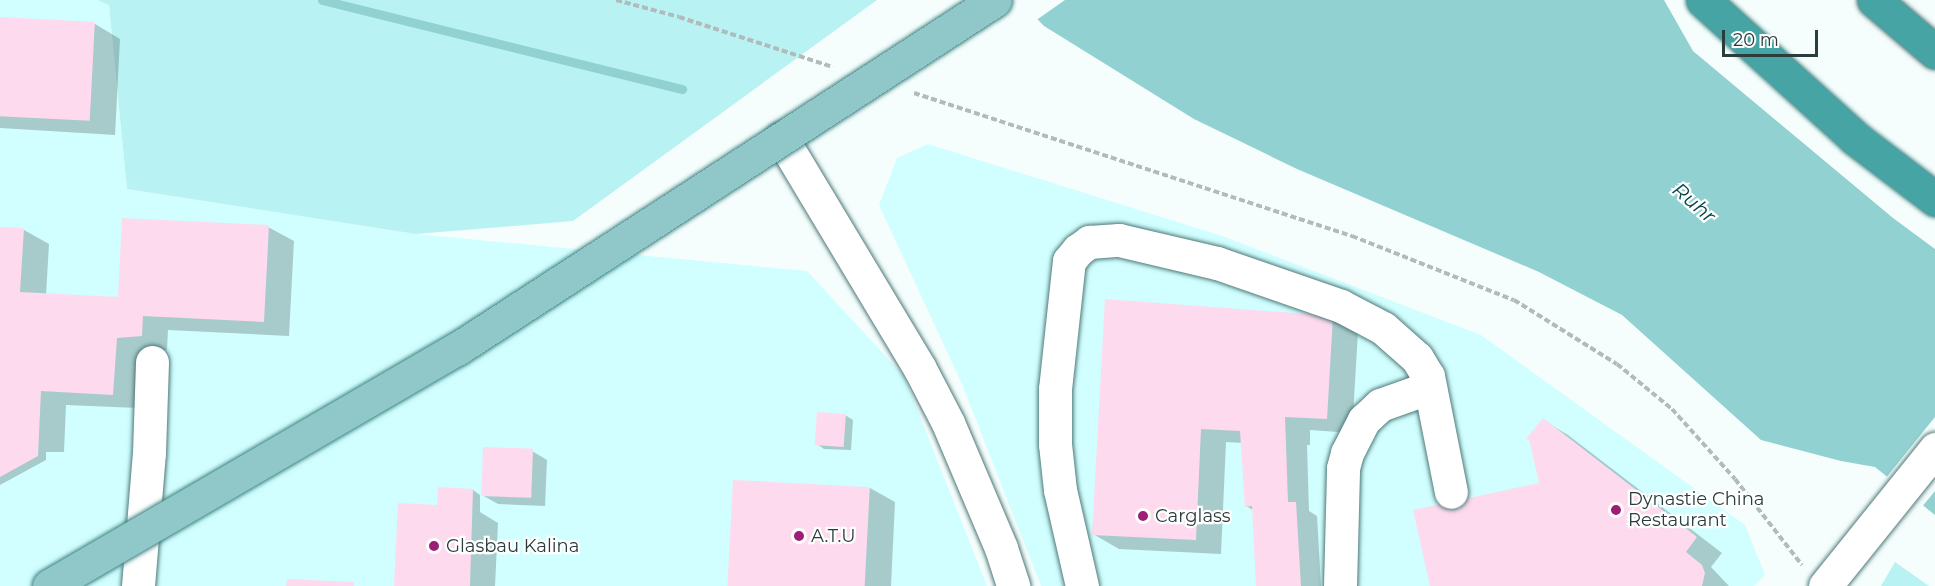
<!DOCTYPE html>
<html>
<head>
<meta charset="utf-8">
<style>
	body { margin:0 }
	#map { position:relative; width:1935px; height:586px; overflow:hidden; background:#f5fefd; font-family:Montserrat,sans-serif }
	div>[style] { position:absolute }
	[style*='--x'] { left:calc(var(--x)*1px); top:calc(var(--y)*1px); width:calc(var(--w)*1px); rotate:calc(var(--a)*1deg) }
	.built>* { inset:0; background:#d1fefe }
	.green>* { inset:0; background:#b9f2f2 }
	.water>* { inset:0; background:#92d1d1 }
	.pier>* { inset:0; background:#f5fefd }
	.shadow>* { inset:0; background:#0003 }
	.stream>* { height:9px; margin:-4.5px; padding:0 4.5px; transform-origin:4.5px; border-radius:4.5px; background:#92d1d1 }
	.building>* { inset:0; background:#fedaee; transform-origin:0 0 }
	.path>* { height:4px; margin-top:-2px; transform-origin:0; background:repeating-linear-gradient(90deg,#b0bcbc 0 6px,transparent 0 9px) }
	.roads { filter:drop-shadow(0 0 2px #4e7979) drop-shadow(0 0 2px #4e7979) }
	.minor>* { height:33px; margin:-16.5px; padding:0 16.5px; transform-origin:16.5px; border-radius:16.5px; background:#fff }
	.highway>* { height:33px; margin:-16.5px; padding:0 16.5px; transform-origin:16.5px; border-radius:16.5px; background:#46a4a5 }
	.bridges { filter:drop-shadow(0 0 2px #3c8080) drop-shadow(0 0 2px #3c8080) }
	.major-bridge>* { height:33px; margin:-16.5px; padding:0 16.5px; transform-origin:16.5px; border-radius:16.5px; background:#90c8c9 }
	.highway-bridge>* { height:33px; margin:-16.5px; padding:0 16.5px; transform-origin:16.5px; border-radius:16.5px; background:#46a4a5 }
	.dots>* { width:16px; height:16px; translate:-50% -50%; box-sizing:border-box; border:3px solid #fff; border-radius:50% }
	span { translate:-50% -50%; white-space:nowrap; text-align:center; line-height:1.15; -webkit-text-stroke:4.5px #fff; paint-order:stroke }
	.poi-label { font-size:18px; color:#2a3c3c }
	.left { translate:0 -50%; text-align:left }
	.water-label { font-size:20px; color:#0c4647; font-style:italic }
	.scale { position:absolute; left:1722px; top:30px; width:96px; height:27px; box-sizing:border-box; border:3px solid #2a3c3c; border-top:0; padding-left:8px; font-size:18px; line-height:21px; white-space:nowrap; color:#2a3c3c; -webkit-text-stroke:4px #fff; paint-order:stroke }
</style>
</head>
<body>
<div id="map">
	<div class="built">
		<i style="clip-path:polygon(0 0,97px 0,109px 5px,127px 189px,416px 234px,807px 271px,904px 376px,987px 586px,0 586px)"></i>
		<i style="clip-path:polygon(928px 144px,1222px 236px,1481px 335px,1745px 525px,1765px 575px,1754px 586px,1041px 586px,962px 384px,879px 205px,897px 158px)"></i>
	</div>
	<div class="green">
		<i style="clip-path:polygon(97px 0,877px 0,573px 221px,416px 234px,127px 189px,109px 5px)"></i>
		<i style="clip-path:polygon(1895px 562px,1929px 586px,1881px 586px)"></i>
	</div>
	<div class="water">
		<i style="clip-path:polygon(1019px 0,1664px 0,1693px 51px,1893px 218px,1935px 249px,1935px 515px,1875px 467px,1841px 461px,1761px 440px,1622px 315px,1539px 272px,1297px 169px,1194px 119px,1044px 26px)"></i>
	</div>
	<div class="pier">
		<i style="clip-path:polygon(1016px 0,1065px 0,1035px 21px)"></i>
		<i style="clip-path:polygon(1935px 417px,1935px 491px,1921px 508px,1885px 479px)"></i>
	</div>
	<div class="shadow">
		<i style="clip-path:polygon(0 18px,95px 24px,120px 39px,115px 135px,0 128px)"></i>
		<i style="clip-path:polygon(268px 227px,294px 241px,289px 336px,168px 330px,167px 350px,142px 352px,138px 408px,66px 405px,64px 452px,46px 452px,46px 460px,0 485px,0 228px,24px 230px,49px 244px,46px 295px,119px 298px)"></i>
		<i style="clip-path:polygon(1106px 301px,1333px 317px,1358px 332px,1352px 433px,1310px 430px,1310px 445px,1307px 445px,1309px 511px,1317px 516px,1321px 586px,1258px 586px,1253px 510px,1246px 506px,1243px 443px,1226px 442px,1221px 554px,1119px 549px,1093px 534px)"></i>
		<i style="clip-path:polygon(845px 415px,853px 420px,851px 450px,824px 449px,817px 444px)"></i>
		<i style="clip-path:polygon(1543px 420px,1568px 435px,1722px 553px,1711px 567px,1729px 586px,1431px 586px,1540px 484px,1531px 440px,1529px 439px)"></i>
		<i style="clip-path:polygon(532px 451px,547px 460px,545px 506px,498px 504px,482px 495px)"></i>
		<i style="clip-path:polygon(870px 488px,895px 502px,891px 586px,730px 586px)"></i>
		<i style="clip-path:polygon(473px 490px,480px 495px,480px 512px,498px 523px,495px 586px,396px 586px,439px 507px)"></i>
	</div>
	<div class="stream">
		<i style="--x:322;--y:0;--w:371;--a:13.9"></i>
	</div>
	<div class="building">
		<i style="left:0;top:17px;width:95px;height:99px;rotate:3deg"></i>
		<i style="clip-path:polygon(122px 218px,269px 225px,264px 322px,143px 316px,142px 336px,117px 338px,113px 395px,41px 391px,38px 456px,0 477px,0 227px,24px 228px,20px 292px,118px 297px)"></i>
		<i style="clip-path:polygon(1105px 299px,1333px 316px,1327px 419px,1285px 417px,1288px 502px,1296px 502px,1301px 586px,1256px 586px,1252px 506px,1245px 507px,1240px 431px,1201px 429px,1196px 540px,1092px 535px)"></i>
		<i style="left:817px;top:412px;width:29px;height:33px;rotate:4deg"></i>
		<i style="clip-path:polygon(1543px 418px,1697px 537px,1686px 552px,1702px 565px,1705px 573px,1702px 586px,1430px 586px,1413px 510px,1539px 483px,1529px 439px,1526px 439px)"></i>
		<i style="left:483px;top:447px;width:50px;height:49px;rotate:2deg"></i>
		<i style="left:733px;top:480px;width:137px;height:106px;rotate:3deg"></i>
		<i style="clip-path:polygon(438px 487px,473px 489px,470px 586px,394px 586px,398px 503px,437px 505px)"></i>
		<i style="clip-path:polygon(287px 579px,354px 582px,354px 586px,286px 586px)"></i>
	</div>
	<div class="path">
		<i style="--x:616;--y:0;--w:65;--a:15.1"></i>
		<i style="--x:679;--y:17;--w:162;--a:18"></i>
		<i style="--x:914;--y:93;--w:461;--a:18.1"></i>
		<i style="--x:1352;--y:236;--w:174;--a:21.6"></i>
		<i style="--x:1514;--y:300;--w:121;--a:31.9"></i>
		<i style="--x:1617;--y:364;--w:71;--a:39.3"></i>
		<i style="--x:1672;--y:409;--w:94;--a:48"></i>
		<i style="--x:1735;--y:479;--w:109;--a:52.1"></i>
	</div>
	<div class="roads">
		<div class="minor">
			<i style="--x:782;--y:139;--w:266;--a:59"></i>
			<i style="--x:919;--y:367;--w:63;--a:62.6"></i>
			<i style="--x:948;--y:423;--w:136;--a:67"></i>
			<i style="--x:1001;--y:548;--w:40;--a:72"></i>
			<i style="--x:138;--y:586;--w:133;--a:-85.3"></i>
			<i style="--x:149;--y:453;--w:91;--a:-88.1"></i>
			<i style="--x:1082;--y:586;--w:98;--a:-102.9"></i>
			<i style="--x:1060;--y:490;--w:46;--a:-96.2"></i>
			<i style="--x:1055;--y:444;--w:55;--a:-90"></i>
			<i style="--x:1055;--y:389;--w:129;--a:-83.8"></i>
			<i style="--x:1069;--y:261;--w:14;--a:-51"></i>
			<i style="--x:1078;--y:250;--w:14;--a:-36"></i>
			<i style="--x:1089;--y:242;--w:30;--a:-4"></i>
			<i style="--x:1119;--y:240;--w:101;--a:13.2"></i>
			<i style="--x:1217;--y:263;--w:131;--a:19.1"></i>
			<i style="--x:1341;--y:306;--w:47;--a:27.6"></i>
			<i style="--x:1383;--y:328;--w:45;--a:41.4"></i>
			<i style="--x:1417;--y:358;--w:21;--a:59"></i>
			<i style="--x:1428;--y:376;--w:118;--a:78.8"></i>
			<i style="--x:1340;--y:586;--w:118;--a:-88.5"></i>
			<i style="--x:1343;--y:468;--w:16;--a:-75"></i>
			<i style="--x:1347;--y:453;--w:37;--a:-63"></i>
			<i style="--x:1364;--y:420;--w:22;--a:-43"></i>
			<i style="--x:1380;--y:405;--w:41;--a:-19.7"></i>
			<i style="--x:1419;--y:391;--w:13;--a:-45"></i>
			<i style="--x:1825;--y:586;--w:176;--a:-51.2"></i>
		</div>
		<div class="highway">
			<i style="--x:1874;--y:0;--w:80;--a:40.4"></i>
		</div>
	</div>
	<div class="bridges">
		<div class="major-bridge">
			<i style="--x:49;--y:586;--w:472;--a:-30.2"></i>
			<i style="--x:457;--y:349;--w:641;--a:-32.97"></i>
		</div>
		<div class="highway-bridge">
			<i style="--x:1703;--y:0;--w:205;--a:42.2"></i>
			<i style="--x:1855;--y:138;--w:101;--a:37.3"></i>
		</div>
	</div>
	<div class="dots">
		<i style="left:1616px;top:510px;background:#9c1f75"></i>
		<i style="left:1143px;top:516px;background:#9c1f75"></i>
		<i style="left:799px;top:536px;background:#9c1f75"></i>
		<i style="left:434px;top:546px;background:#9c1f75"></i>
	</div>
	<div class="poi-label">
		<span class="left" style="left:1628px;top:510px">Dynastie China<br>Restaurant</span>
		<span class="left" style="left:1155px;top:516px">Carglass</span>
		<span class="left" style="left:811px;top:536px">A.T.U</span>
		<span class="left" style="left:446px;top:546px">Glasbau Kalina</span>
	</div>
	<div class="water-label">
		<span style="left:1694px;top:203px;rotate:41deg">Ruhr</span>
	</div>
	<div class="scale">20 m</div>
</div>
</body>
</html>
